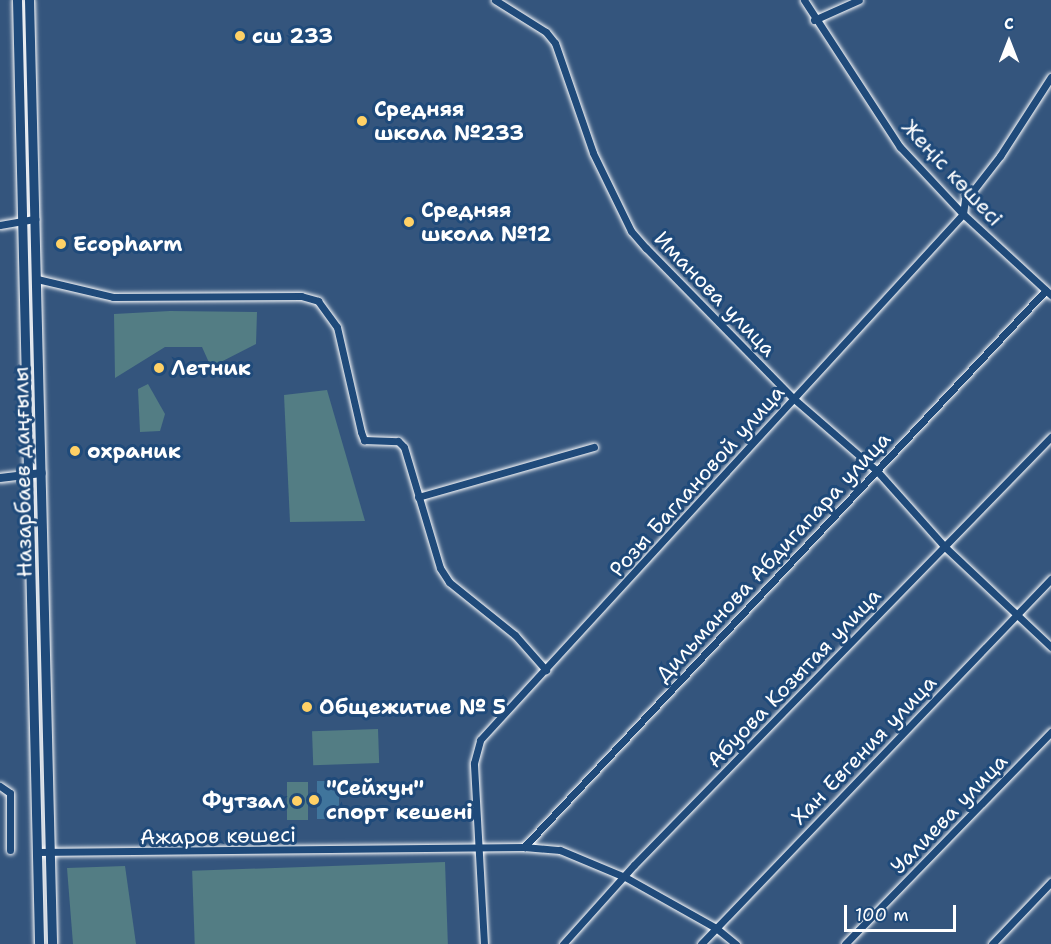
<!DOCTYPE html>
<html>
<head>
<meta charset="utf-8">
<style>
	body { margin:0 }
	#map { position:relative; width:1051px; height:944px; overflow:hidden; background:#34557d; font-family:"Shantell Sans",sans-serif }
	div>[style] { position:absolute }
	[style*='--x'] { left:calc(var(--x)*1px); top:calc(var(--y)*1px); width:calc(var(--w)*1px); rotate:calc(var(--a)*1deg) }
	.green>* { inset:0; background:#537d84; transform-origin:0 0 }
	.water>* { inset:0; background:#40759c; transform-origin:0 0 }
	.roads { filter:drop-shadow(0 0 2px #fff) drop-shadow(0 0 2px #fff) }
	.minor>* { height:7px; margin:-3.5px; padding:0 3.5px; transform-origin:3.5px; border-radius:3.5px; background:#1f4a7a }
	.tertiary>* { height:8px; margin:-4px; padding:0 4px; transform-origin:4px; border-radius:4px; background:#1f4a7a }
	.secondary>* { height:9px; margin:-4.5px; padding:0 4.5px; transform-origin:4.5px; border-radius:4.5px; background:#1f4a7a }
	.dots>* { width:16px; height:16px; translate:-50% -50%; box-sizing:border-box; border:3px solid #1f4a7a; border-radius:50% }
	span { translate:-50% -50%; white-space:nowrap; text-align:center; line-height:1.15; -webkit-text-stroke:6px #1f4a7a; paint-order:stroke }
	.poi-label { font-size:21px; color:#fff; font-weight:700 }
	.left { translate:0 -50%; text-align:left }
	.right { translate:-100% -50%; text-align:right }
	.street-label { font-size:21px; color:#fff }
	.north { position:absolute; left:979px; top:12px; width:60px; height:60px; -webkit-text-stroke:4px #1f4a7a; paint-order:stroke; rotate:0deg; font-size:16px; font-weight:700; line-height:24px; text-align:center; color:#fff }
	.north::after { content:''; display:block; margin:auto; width:21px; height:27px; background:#fff; clip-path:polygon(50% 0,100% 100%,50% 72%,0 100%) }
	.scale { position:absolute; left:844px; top:905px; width:112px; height:27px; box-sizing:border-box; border:3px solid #fff; border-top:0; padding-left:8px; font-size:18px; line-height:21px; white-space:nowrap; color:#fff; -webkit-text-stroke:4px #1f4a7a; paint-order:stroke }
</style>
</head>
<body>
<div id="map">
	<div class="green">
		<i style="clip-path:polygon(170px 311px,257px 312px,256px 344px,211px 367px,202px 347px,165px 347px,115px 378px,114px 314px)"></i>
		<i style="clip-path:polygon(148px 384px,165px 414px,160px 431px,140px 432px,138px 389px)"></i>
		<i style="clip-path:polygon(327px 390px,365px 521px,290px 522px,284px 395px)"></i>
		<i style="left:378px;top:729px;width:34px;height:66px;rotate:88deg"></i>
		<i style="left:308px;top:782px;width:38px;height:21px;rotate:90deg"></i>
		<i style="left:445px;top:862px;width:82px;height:253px;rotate:88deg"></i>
		<i style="clip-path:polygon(125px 866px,136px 944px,73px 944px,67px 868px)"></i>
	</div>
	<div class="water">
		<i style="left:317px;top:781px;width:22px;height:38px"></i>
	</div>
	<div class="roads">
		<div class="minor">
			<i style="--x:495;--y:0;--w:60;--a:32.1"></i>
			<i style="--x:546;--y:32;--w:14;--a:51"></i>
			<i style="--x:555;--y:43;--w:116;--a:70.9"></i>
			<i style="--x:593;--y:153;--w:87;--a:64"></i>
			<i style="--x:631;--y:231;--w:23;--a:49"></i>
			<i style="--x:646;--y:248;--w:211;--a:45.6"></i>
			<i style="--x:794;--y:399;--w:110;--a:40.9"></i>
			<i style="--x:877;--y:471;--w:102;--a:48.2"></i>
			<i style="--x:945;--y:547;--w:146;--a:43.3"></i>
			<i style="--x:804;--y:0;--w:176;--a:56.9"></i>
			<i style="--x:900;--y:147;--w:92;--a:46.8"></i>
			<i style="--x:963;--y:214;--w:120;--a:42.6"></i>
			<i style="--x:814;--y:20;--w:49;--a:-24"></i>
			<i style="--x:0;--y:225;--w:36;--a:-10"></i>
			<i style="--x:37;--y:279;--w:78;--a:13.3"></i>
			<i style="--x:113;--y:297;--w:188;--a:-0.3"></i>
			<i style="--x:301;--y:296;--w:18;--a:16"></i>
			<i style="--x:318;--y:301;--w:32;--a:54"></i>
			<i style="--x:337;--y:327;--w:108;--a:77.1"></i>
			<i style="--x:361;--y:432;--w:9;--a:69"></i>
			<i style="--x:364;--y:440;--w:34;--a:2"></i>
			<i style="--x:398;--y:441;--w:8;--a:45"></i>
			<i style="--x:404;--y:447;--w:126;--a:73.4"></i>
			<i style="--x:440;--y:568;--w:17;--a:57"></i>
			<i style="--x:449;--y:582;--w:85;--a:38.8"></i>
			<i style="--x:515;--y:635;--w:47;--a:48.5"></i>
			<i style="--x:418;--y:497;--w:183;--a:-15.9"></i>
			<i style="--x:0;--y:786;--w:12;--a:35"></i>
			<i style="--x:10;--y:793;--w:57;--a:90"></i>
			<i style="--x:524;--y:847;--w:763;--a:-46.86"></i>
			<i style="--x:36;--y:852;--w:488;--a:-0.6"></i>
			<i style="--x:524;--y:847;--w:36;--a:5"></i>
			<i style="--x:560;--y:850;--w:70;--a:22.6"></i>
			<i style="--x:625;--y:877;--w:104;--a:29.3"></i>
			<i style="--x:716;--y:928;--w:26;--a:39"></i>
			<i style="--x:484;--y:944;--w:181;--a:-93.2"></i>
			<i style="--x:474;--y:763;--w:24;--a:-75"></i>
			<i style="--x:480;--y:740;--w:714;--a:-47.44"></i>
			<i style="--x:963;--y:214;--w:21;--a:-82"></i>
			<i style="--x:966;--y:193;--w:6;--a:-9"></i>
			<i style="--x:972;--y:192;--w:46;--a:-52.1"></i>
			<i style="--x:1000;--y:156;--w:94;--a:-57.2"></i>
			<i style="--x:563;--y:944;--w:106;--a:-48.1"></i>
			<i style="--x:634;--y:865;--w:598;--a:-45.75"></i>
			<i style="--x:701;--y:944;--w:506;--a:-46.2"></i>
			<i style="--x:845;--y:944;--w:296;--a:-45.8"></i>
			<i style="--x:992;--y:944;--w:86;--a:-46.4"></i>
		</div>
		<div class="tertiary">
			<i style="--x:0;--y:478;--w:42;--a:-6.8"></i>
		</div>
		<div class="secondary">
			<i style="--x:17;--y:0;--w:944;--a:88.66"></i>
			<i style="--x:29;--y:0;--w:944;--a:88.6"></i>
		</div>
	</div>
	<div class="dots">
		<i style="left:240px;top:36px;background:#ffd166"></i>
		<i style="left:362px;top:121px;background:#ffd166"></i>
		<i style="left:409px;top:222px;background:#ffd166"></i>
		<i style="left:61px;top:244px;background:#ffd166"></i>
		<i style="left:159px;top:368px;background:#ffd166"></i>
		<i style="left:75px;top:451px;background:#ffd166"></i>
		<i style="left:307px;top:707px;background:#ffd166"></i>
		<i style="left:314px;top:800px;background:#ffd166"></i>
		<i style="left:297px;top:801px;background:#ffd166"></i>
	</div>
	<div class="poi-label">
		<span class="left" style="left:252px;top:36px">сш 233</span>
		<span class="left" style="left:374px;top:121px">Средняя<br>школа №233</span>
		<span class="left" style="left:421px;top:222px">Средняя<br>школа №12</span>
		<span class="left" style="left:73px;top:244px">Ecopharm</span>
		<span class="left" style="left:171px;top:368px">Летник</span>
		<span class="left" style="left:87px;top:451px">охраник</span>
		<span class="left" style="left:319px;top:707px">Общежитие № 5</span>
		<span class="left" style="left:326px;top:800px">"Сейхун"<br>спорт кешені</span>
		<span class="right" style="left:285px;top:801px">Футзал</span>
	</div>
	<div class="street-label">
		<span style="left:952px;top:173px;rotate:47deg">Жеңіс көшесі</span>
		<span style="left:715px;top:294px;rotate:46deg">Иманова улица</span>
		<span style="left:23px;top:472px;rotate:-91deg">Назарбаев даңғылы</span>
		<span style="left:697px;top:481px;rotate:-48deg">Розы Баглановой улица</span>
		<span style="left:773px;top:557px;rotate:-47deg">Дильманова Абдигапара улица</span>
		<span style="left:794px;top:678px;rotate:-46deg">Абуова Козытая улица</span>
		<span style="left:864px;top:750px;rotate:-46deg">Хан Евгения улица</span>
		<span style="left:949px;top:814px;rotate:-46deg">Уалиева улица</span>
		<span style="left:218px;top:836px;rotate:-1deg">Ажаров көшесі</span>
	</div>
	<div class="north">С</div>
	<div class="scale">100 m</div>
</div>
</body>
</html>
